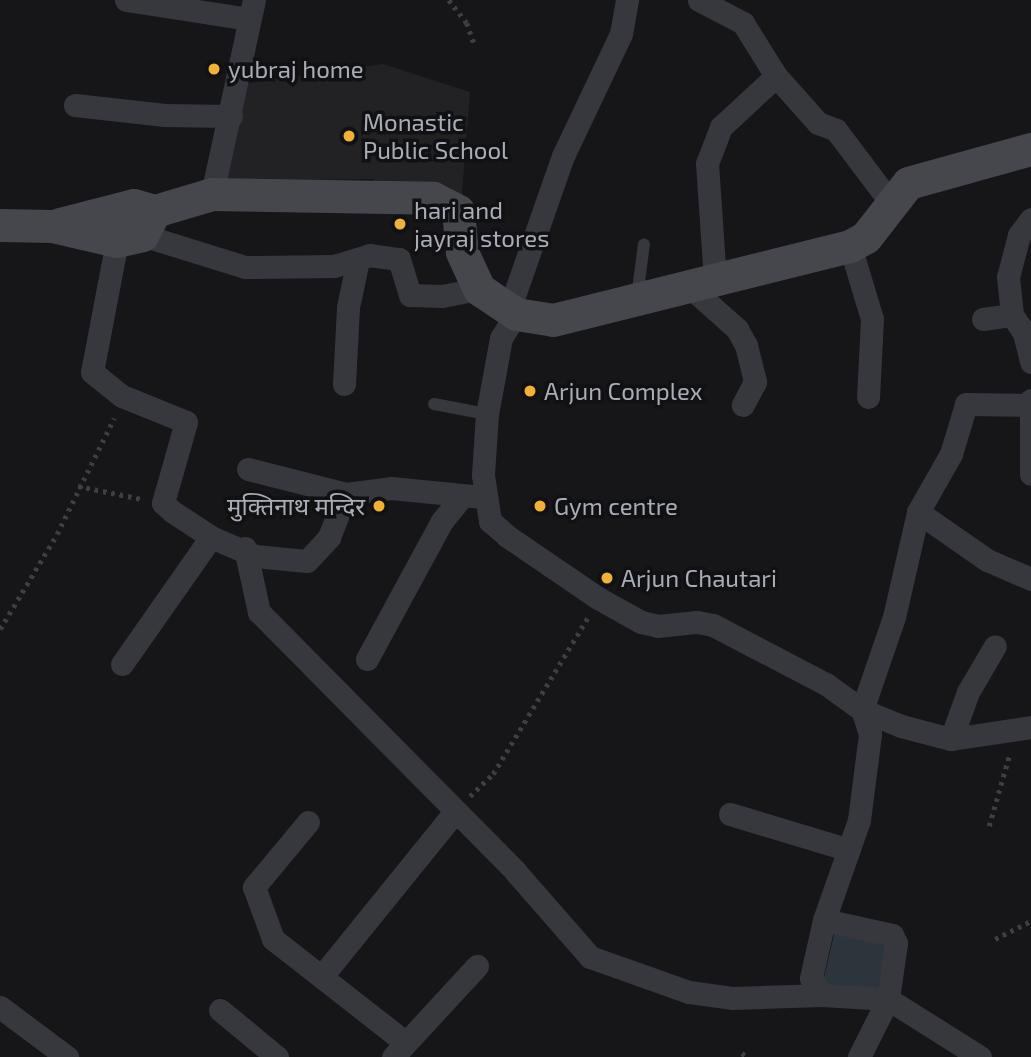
<!DOCTYPE html>
<html>
<head>
<meta charset="utf-8">
<style>
	body { margin:0 }
	#map { position:relative; width:1031px; height:1057px; overflow:hidden; background:#161618; font-family:"Exo 2","Noto Sans Devanagari",sans-serif }
	div>[style] { position:absolute }
	[style*='--x'] { left:calc(var(--x)*1px); top:calc(var(--y)*1px); width:calc(var(--w)*1px); rotate:calc(var(--a)*1deg) }
	.built>* { inset:0; background:#222225 }
	.water>* { inset:0; background:#2c353c }
	.path>* { height:4.5px; margin-top:-2.25px; transform-origin:0; background:repeating-linear-gradient(90deg,#3d3f44 0 3.5px,transparent 0 8.5px) }
	.lane>* { height:12px; margin:-6px; padding:0 6px; transform-origin:6px; border-radius:6px; background:#37383d }
	.street>* { height:23px; margin:-11.5px; padding:0 11.5px; transform-origin:11.5px; border-radius:11.5px; background:#37383d }
	.secondary>* { height:33px; margin:-16.5px; padding:0 16.5px; transform-origin:16.5px; border-radius:16.5px; background:#45474d }
	.dots>* { width:19px; height:19px; translate:-50% -50%; box-sizing:border-box; border:4px solid #111113; border-radius:50% }
	span { translate:-50% -50%; white-space:nowrap; text-align:center; line-height:1.15; -webkit-text-stroke:7px #111113; paint-order:stroke }
	.poi-label { font-size:24px; color:#a8adb8 }
	.left { translate:0 -50%; text-align:left }
	.right { translate:-100% -50%; text-align:right }
</style>
</head>
<body>
<div id="map">
	<div class="built">
		<i style="clip-path:polygon(383px 64px,470px 92px,462px 194px,388px 190px,372px 179px,222px 181px,243px 84px)"></i>
	</div>
	<div class="water">
		<i style="clip-path:polygon(835px 930px,886px 939px,883px 988px,830px 987px,823px 982px)"></i>
	</div>
	<div class="path">
		<i style="--x:449;--y:0;--w:29;--a:52"></i>
		<i style="--x:467;--y:23;--w:21;--a:71"></i>
		<i style="--x:78;--y:486;--w:65;--a:11.5"></i>
		<i style="--x:0;--y:629;--w:111;--a:-59"></i>
		<i style="--x:57;--y:534;--w:129;--a:-63.8"></i>
		<i style="--x:470;--y:796;--w:32;--a:-44"></i>
		<i style="--x:493;--y:774;--w:184;--a:-58.8"></i>
		<i style="--x:989;--y:826;--w:76;--a:-74"></i>
		<i style="--x:995;--y:939;--w:40;--a:-26.6"></i>
		<i style="--x:742;--y:1053;--w:6;--a:39"></i>
	</div>
	<div class="lane">
		<i style="--x:637;--y:297;--w:53;--a:-82.5"></i>
		<i style="--x:434;--y:404;--w:54;--a:10.7"></i>
	</div>
	<div class="street">
		<i style="--x:126;--y:0;--w:124;--a:8.8"></i>
		<i style="--x:699;--y:0;--w:50;--a:27.6"></i>
		<i style="--x:743;--y:23;--w:62;--a:58.1"></i>
		<i style="--x:776;--y:76;--w:75;--a:137.2"></i>
		<i style="--x:721;--y:127;--w:39;--a:111"></i>
		<i style="--x:707;--y:163;--w:117;--a:86.1"></i>
		<i style="--x:776;--y:76;--w:63;--a:48.2"></i>
		<i style="--x:818;--y:123;--w:19;--a:21"></i>
		<i style="--x:836;--y:130;--w:91;--a:53"></i>
		<i style="--x:75;--y:105;--w:90;--a:6.4"></i>
		<i style="--x:164;--y:115;--w:67;--a:0.9"></i>
		<i style="--x:212;--y:194;--w:198;--a:-77.8"></i>
		<i style="--x:142;--y:235;--w:108;--a:17.3"></i>
		<i style="--x:245;--y:267;--w:89;--a:-0.6"></i>
		<i style="--x:334;--y:266;--w:37;--a:-17"></i>
		<i style="--x:369;--y:255;--w:30;--a:8"></i>
		<i style="--x:399;--y:259;--w:38;--a:73"></i>
		<i style="--x:410;--y:295;--w:32;--a:2"></i>
		<i style="--x:442;--y:296;--w:38;--a:-11"></i>
		<i style="--x:117;--y:241;--w:133;--a:100.8"></i>
		<i style="--x:92;--y:372;--w:38;--a:39"></i>
		<i style="--x:122;--y:396;--w:69;--a:22.1"></i>
		<i style="--x:186;--y:422;--w:84;--a:105.9"></i>
		<i style="--x:163;--y:503;--w:13;--a:42"></i>
		<i style="--x:173;--y:512;--w:45;--a:33.3"></i>
		<i style="--x:211;--y:537;--w:48;--a:23.4"></i>
		<i style="--x:255;--y:556;--w:52;--a:5.5"></i>
		<i style="--x:307;--y:561;--w:33;--a:-47"></i>
		<i style="--x:329;--y:537;--w:46;--a:-68.4"></i>
		<i style="--x:346;--y:494;--w:45;--a:-7.6"></i>
		<i style="--x:391;--y:488;--w:92;--a:5.6"></i>
		<i style="--x:850;--y:246;--w:76;--a:73.2"></i>
		<i style="--x:872;--y:319;--w:78;--a:92.9"></i>
		<i style="--x:691;--y:288;--w:62;--a:41.7"></i>
		<i style="--x:737;--y:329;--w:18;--a:61"></i>
		<i style="--x:746;--y:345;--w:38;--a:76"></i>
		<i style="--x:755;--y:382;--w:26;--a:118"></i>
		<i style="--x:509;--y:310;--w:163;--a:-70.7"></i>
		<i style="--x:563;--y:156;--w:135;--a:-64.6"></i>
		<i style="--x:621;--y:34;--w:35;--a:-80"></i>
		<i style="--x:516;--y:314;--w:28;--a:122"></i>
		<i style="--x:501;--y:338;--w:77;--a:100.4"></i>
		<i style="--x:487;--y:414;--w:61;--a:93.8"></i>
		<i style="--x:483;--y:475;--w:47;--a:81.3"></i>
		<i style="--x:490;--y:521;--w:23;--a:41"></i>
		<i style="--x:507;--y:536;--w:110;--a:34.3"></i>
		<i style="--x:598;--y:598;--w:49;--a:29.2"></i>
		<i style="--x:641;--y:622;--w:17;--a:13"></i>
		<i style="--x:658;--y:626;--w:39;--a:-6"></i>
		<i style="--x:697;--y:622;--w:16;--a:11"></i>
		<i style="--x:713;--y:625;--w:127;--a:27.6"></i>
		<i style="--x:826;--y:684;--w:44;--a:35.8"></i>
		<i style="--x:862;--y:710;--w:42;--a:22.3"></i>
		<i style="--x:901;--y:726;--w:52;--a:14.6"></i>
		<i style="--x:951;--y:739;--w:81;--a:-8.5"></i>
		<i style="--x:1012;--y:315;--w:22;--a:56"></i>
		<i style="--x:1024;--y:333;--w:30;--a:76"></i>
		<i style="--x:983;--y:319;--w:29;--a:-8"></i>
		<i style="--x:1012;--y:315;--w:38;--a:-96"></i>
		<i style="--x:1008;--y:277;--w:43;--a:-75.3"></i>
		<i style="--x:1019;--y:235;--w:20;--a:-53"></i>
		<i style="--x:344;--y:384;--w:77;--a:-87"></i>
		<i style="--x:348;--y:307;--w:48;--a:-78"></i>
		<i style="--x:1031;--y:400;--w:74;--a:90"></i>
		<i style="--x:248;--y:469;--w:101;--a:14.3"></i>
		<i style="--x:918;--y:512;--w:84;--a:34.8"></i>
		<i style="--x:987;--y:560;--w:48;--a:23.4"></i>
		<i style="--x:245;--y:548;--w:66;--a:77.7"></i>
		<i style="--x:259;--y:612;--w:364;--a:45.3"></i>
		<i style="--x:515;--y:871;--w:114;--a:48.9"></i>
		<i style="--x:590;--y:957;--w:105;--a:19.5"></i>
		<i style="--x:689;--y:992;--w:43;--a:7.9"></i>
		<i style="--x:732;--y:998;--w:90;--a:-1.9"></i>
		<i style="--x:367;--y:659;--w:157;--a:-61.5"></i>
		<i style="--x:442;--y:521;--w:32;--a:-51"></i>
		<i style="--x:122;--y:664;--w:155;--a:-55"></i>
		<i style="--x:951;--y:739;--w:50;--a:-70.1"></i>
		<i style="--x:968;--y:692;--w:53;--a:-59.6"></i>
		<i style="--x:730;--y:814;--w:124;--a:16.8"></i>
		<i style="--x:308;--y:822;--w:85;--a:129.7"></i>
		<i style="--x:254;--y:887;--w:55;--a:69.9"></i>
		<i style="--x:273;--y:939;--w:167;--a:38"></i>
		<i style="--x:824;--y:920;--w:70;--a:12.4"></i>
		<i style="--x:892;--y:935;--w:9;--a:63"></i>
		<i style="--x:896;--y:943;--w:57;--a:98.1"></i>
		<i style="--x:888;--y:999;--w:65;--a:116.6"></i>
		<i style="--x:322;--y:976;--w:210;--a:-51"></i>
		<i style="--x:0;--y:1007;--w:84;--a:36.7"></i>
		<i style="--x:220;--y:1010;--w:74;--a:39.5"></i>
		<i style="--x:393;--y:1057;--w:124;--a:-47.3"></i>
		<i style="--x:980;--y:1057;--w:109;--a:-147.8"></i>
		<i style="--x:888;--y:999;--w:66;--a:-176.5"></i>
		<i style="--x:822;--y:995;--w:20;--a:-123"></i>
		<i style="--x:811;--y:978;--w:59;--a:-77.4"></i>
		<i style="--x:824;--y:920;--w:106;--a:-70.7"></i>
		<i style="--x:859;--y:820;--w:87;--a:-82.7"></i>
		<i style="--x:870;--y:734;--w:25;--a:-108"></i>
		<i style="--x:862;--y:710;--w:98;--a:-71"></i>
		<i style="--x:894;--y:617;--w:108;--a:-77.1"></i>
		<i style="--x:918;--y:512;--w:67;--a:-60.4"></i>
		<i style="--x:951;--y:454;--w:52;--a:-73.3"></i>
		<i style="--x:966;--y:404;--w:64;--a:0.9"></i>
	</div>
	<div class="secondary">
		<i style="--x:60;--y:224;--w:76;--a:-14.4"></i>
		<i style="--x:134;--y:205;--w:22;--a:16"></i>
		<i style="--x:0;--y:225;--w:52;--a:1.1"></i>
		<i style="--x:52;--y:226;--w:67;--a:13"></i>
		<i style="--x:117;--y:241;--w:26;--a:-13"></i>
		<i style="--x:142;--y:235;--w:27;--a:-62"></i>
		<i style="--x:155;--y:211;--w:59;--a:-16.6"></i>
		<i style="--x:212;--y:194;--w:221;--a:1"></i>
		<i style="--x:433;--y:198;--w:28;--a:27"></i>
		<i style="--x:458;--y:211;--w:41;--a:84.4"></i>
		<i style="--x:462;--y:252;--w:41;--a:65.3"></i>
		<i style="--x:479;--y:289;--w:45;--a:34"></i>
		<i style="--x:516;--y:314;--w:37;--a:9"></i>
		<i style="--x:553;--y:320;--w:306;--a:-14"></i>
		<i style="--x:850;--y:246;--w:18;--a:-29"></i>
		<i style="--x:866;--y:237;--w:68;--a:-52.1"></i>
		<i style="--x:908;--y:183;--w:128;--a:-15.5"></i>
	</div>
	<div class="dots">
		<i style="left:214px;top:69px;background:#f2b134"></i>
		<i style="left:349px;top:136px;background:#f2b134"></i>
		<i style="left:400px;top:224px;background:#f2b134"></i>
		<i style="left:530px;top:391px;background:#f2b134"></i>
		<i style="left:379px;top:506px;background:#f2b134"></i>
		<i style="left:540px;top:506px;background:#f2b134"></i>
		<i style="left:607px;top:578px;background:#f2b134"></i>
	</div>
	<div class="poi-label">
		<span class="left" style="left:228px;top:69px">yubraj home</span>
		<span class="left" style="left:363px;top:136px">Monastic<br>Public School</span>
		<span class="left" style="left:414px;top:224px">hari and<br>jayraj stores</span>
		<span class="left" style="left:544px;top:391px">Arjun Complex</span>
		<span class="right" style="left:365px;top:506px">मुक्तिनाथ मन्दिर</span>
		<span class="left" style="left:554px;top:506px">Gym centre</span>
		<span class="left" style="left:621px;top:578px">Arjun Chautari</span>
	</div>
</div>
</body>
</html>
